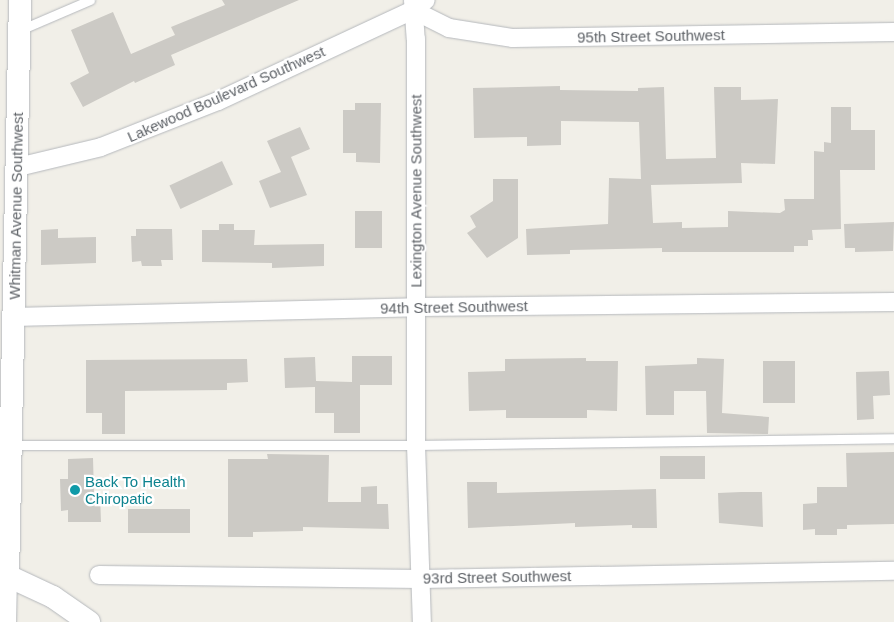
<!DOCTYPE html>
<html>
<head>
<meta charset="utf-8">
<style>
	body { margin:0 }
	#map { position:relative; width:894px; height:622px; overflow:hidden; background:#f1efe8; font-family:Helvetica,sans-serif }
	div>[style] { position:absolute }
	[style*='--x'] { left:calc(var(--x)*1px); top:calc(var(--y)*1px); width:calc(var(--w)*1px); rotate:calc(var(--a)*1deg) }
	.building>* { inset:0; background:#cccac5; transform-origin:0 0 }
	.roads { filter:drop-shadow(0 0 1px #b5b8bc) drop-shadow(0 0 1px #b5b8bc) }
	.service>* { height:9px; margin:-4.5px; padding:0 4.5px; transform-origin:4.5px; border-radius:4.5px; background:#fff }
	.minor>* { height:18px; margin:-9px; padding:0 9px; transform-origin:9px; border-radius:9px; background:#fff }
	.tertiary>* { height:22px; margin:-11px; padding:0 11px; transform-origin:11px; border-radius:11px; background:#fff }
	.dots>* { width:14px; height:14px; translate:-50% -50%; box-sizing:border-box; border:2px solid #fff; border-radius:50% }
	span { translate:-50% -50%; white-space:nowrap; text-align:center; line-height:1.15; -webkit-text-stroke:4.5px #fff; paint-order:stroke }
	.street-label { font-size:15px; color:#5f6368 }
	.culture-label { font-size:15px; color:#0d838f }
	.left { translate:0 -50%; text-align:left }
</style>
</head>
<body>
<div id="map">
	<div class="building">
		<i style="clip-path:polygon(222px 0,299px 0,171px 55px,175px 65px,135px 83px,134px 81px,83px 107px,70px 83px,89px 73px,71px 30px,113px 12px,131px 54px,175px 35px,171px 27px,225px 5px)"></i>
		<i style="clip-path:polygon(560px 86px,560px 90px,638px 91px,638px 88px,664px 87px,666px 159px,716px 158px,714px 87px,741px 87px,741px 100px,778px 99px,775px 164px,741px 163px,742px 183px,651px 185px,653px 223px,682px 222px,682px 228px,728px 227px,728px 211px,780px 213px,785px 210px,784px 199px,814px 199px,814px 151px,824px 152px,824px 142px,831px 143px,831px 107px,851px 107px,851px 130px,875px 130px,875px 170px,840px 170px,841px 229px,812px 230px,813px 240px,808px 240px,808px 246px,794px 246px,794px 252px,662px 252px,662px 248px,570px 250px,570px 254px,527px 255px,526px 229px,608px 224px,609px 178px,641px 179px,639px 122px,561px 121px,561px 145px,527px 146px,527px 137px,474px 138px,473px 88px)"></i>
		<i style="clip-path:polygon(355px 103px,381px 103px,380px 163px,356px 162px,356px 153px,343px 153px,343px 110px,355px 110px)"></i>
		<i style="clip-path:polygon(300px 127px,310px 149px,291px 157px,307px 195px,270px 208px,259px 181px,281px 172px,267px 141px)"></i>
		<i style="left:222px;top:161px;width:26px;height:58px;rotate:65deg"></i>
		<i style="clip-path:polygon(493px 179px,518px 179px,518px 238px,487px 258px,467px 233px,476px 227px,470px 216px,493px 201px)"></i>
		<i style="left:355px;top:211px;width:27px;height:37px"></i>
		<i style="clip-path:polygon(894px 222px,893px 251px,855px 252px,855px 248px,845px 248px,844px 224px)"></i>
		<i style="clip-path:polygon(219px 224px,234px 224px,234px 230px,255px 230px,254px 245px,324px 244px,324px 266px,272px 268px,272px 263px,202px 262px,202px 230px,219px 230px)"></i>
		<i style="clip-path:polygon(58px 229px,58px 238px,96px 237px,96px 263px,41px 265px,41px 230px)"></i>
		<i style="clip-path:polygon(136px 229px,172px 229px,173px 260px,161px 260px,162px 266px,142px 266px,141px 261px,132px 262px,131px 236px,136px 236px)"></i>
		<i style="clip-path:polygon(352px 356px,392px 356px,392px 385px,360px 385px,360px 433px,334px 433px,334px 413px,315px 413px,315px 387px,285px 388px,284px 358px,315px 357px,316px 381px,352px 382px)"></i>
		<i style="clip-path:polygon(586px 358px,586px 361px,618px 361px,617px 411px,587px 410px,587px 418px,506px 418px,506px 410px,469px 411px,468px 372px,505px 371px,505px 359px)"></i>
		<i style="clip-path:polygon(697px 358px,724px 359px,722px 413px,769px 417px,768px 434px,707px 433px,706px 391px,674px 391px,674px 415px,646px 415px,645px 366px,697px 364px)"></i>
		<i style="clip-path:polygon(247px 359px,248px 382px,227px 383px,227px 390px,125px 391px,125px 434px,102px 434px,102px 413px,86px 413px,86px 360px)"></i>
		<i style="left:763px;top:361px;width:32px;height:42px"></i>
		<i style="clip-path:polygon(889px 371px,890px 395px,873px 396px,874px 419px,857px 420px,856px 372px)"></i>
		<i style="clip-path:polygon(894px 452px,894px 524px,847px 525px,847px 529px,837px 529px,837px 535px,815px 535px,815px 529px,803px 530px,803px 504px,817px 503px,817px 487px,847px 487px,846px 453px)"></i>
		<i style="clip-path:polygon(267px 454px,329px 455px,328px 502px,361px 502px,361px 487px,377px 486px,377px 504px,388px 504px,389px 529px,303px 527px,303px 531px,253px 532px,253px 537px,228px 537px,228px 459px,268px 459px)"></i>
		<i style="left:660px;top:456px;width:45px;height:23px"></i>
		<i style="clip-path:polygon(93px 458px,94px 494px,100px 494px,101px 522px,68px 522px,68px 510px,61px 511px,60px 479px,68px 479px,68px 459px)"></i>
		<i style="clip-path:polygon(467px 482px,497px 482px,497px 493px,656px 489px,657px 528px,632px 528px,632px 525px,575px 527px,575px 523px,468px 528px)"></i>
		<i style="clip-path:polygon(741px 492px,762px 492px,763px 527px,719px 523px,718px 493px)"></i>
		<i style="left:190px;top:509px;width:24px;height:62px;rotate:90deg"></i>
	</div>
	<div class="roads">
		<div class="service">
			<i style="--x:22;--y:29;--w:74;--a:-23.1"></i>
			<i style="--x:12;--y:445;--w:404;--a:0"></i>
			<i style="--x:416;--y:445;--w:478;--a:-0.8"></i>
		</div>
		<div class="minor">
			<i style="--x:413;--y:0;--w:39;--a:86"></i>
			<i style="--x:416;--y:39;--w:406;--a:90"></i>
			<i style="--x:416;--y:445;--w:177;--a:88.1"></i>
			<i style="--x:413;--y:10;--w:40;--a:26.6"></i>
			<i style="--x:449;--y:28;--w:65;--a:8.9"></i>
			<i style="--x:513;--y:38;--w:381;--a:-0.9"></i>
			<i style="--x:18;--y:167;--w:85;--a:-13.5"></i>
			<i style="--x:101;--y:147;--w:126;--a:-21.5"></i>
			<i style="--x:218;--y:101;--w:215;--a:-25"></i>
			<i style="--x:413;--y:10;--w:16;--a:-38"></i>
			<i style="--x:13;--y:317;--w:403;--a:-1.4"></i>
			<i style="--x:416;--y:307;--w:478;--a:-0.6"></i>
			<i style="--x:99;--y:575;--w:322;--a:0.7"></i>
			<i style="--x:421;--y:579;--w:473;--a:-1"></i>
			<i style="--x:7;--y:622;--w:46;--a:-88.8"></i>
		</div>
		<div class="tertiary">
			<i style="--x:0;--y:576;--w:8;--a:0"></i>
			<i style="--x:8;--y:576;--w:50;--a:25"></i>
			<i style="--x:53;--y:597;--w:44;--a:34.8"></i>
			<i style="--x:8;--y:576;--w:576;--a:-88.81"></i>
		</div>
	</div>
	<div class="dots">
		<i style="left:75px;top:490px;background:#0f9aa8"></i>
	</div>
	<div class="street-label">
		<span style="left:651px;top:36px;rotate:-1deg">95th Street Southwest</span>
		<span style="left:226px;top:94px;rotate:-24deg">Lakewood Boulevard Southwest</span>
		<span style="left:416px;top:191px;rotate:-90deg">Lexington Avenue Southwest</span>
		<span style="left:16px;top:206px;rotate:-89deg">Whitman Avenue Southwest</span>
		<span style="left:454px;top:307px;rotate:-1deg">94th Street Southwest</span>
		<span style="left:497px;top:577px;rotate:-1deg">93rd Street Southwest</span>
	</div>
	<div class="culture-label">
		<span class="left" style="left:85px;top:490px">Back To Health<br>Chiropatic</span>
	</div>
</div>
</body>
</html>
